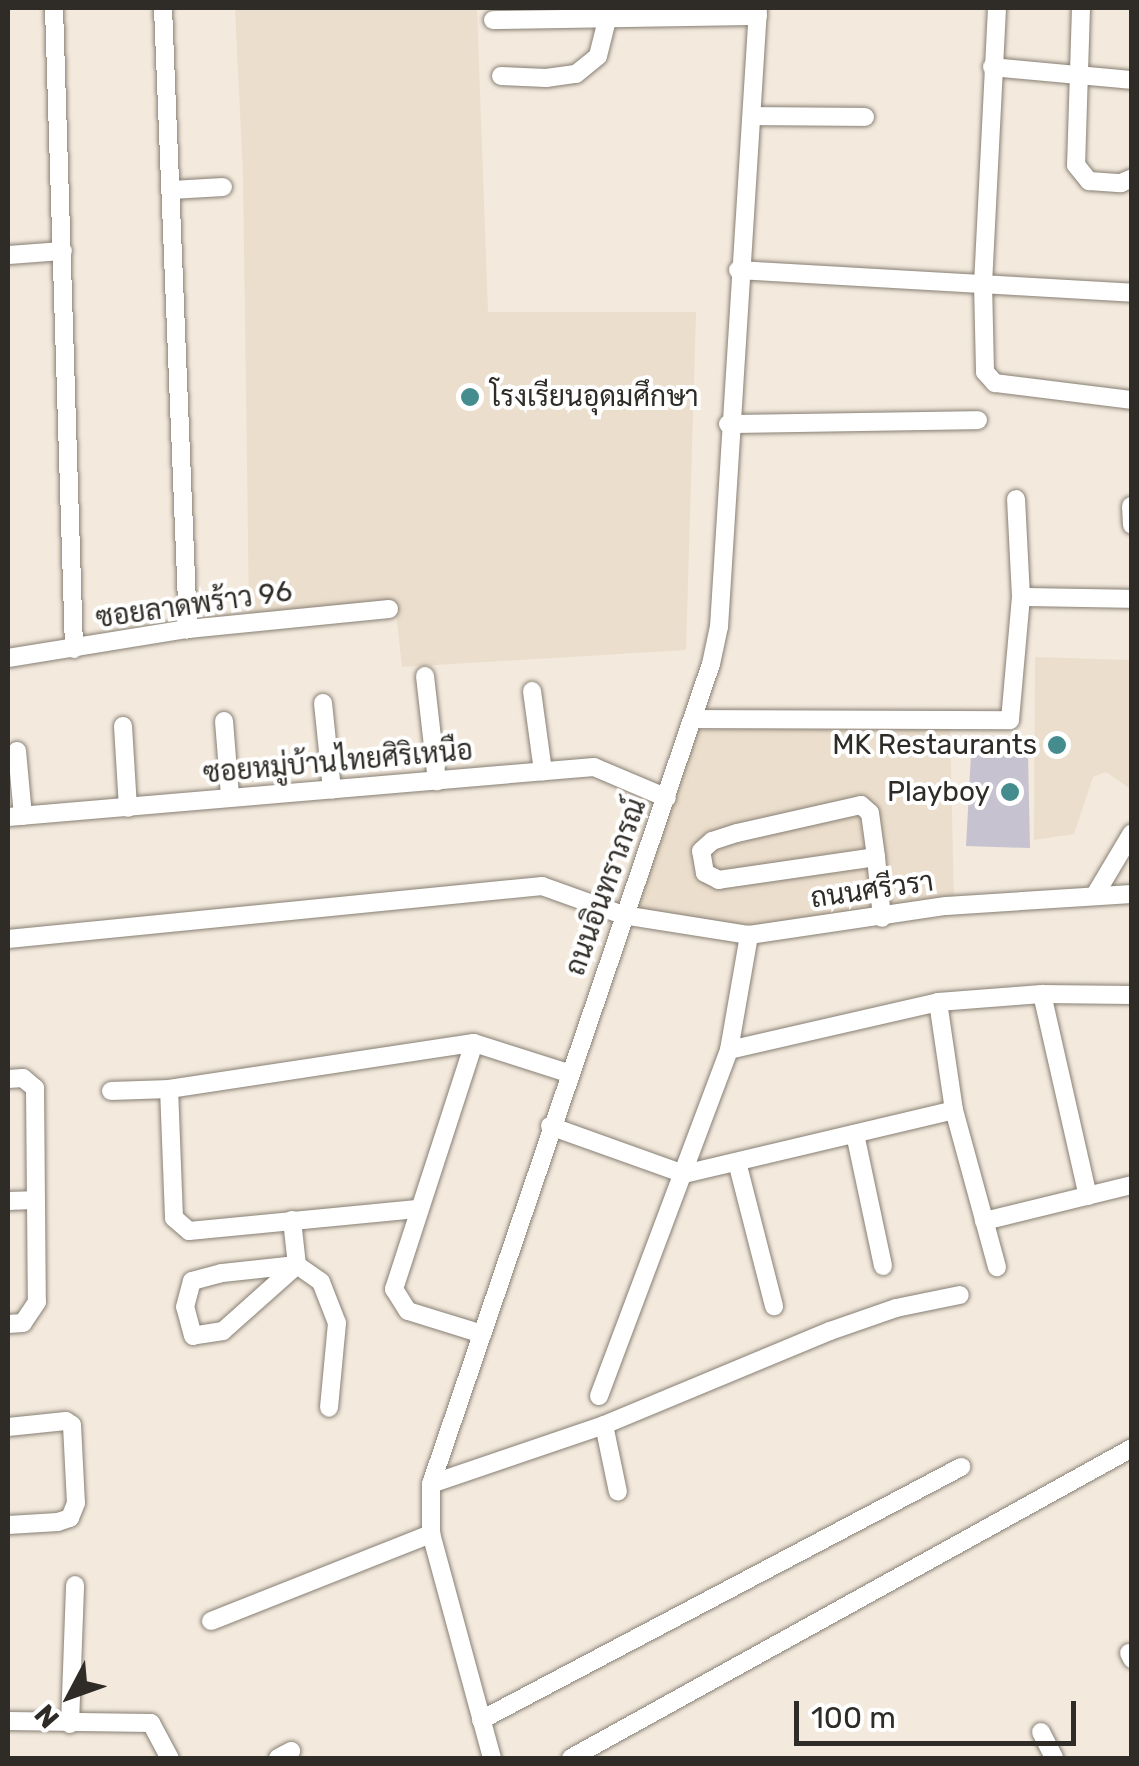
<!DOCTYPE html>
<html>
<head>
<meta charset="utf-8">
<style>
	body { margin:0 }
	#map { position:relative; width:1139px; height:1766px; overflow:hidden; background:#f3eadd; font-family:Rubik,Sarabun,sans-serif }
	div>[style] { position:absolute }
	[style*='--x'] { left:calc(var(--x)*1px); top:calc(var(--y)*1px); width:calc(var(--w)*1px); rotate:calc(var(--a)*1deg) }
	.built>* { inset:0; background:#ebdecc }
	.building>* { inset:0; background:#c6c2d0 }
	.roads { filter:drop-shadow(0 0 2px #877f74) drop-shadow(0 0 2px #877f74) }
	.minor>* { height:18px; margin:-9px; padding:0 9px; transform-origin:9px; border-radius:9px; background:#fff }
	.dots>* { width:28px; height:28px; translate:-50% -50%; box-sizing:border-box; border:5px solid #fff; border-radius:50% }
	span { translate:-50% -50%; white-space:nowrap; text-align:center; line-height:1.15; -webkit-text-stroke:8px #fff; paint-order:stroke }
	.poi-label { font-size:28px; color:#2f2c27 }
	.left { translate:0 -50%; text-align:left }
	.right { translate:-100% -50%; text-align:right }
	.street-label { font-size:28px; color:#2f2c27 }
	.frame { position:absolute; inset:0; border:10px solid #2f2c27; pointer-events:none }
	.north { position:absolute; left:20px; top:1646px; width:100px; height:100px; -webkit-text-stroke:8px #fff; paint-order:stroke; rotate:229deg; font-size:28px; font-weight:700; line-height:40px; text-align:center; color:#2f2c27 }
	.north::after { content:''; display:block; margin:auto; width:35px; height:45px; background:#2f2c27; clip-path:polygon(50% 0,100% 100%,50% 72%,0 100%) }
	.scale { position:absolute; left:794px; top:1701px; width:282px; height:45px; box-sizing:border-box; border:5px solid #2f2c27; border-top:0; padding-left:12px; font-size:30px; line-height:35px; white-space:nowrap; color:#2f2c27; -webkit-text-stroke:8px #fff; paint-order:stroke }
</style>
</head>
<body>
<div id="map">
	<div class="built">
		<i style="clip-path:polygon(235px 8px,477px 8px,488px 312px,696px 312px,686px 650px,402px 667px,395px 603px,249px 614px,243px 175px)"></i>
		<i style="clip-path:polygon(1035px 657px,1131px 660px,1132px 790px,1106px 772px,1093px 777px,1074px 834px,1034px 840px)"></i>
		<i style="clip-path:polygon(950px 723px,954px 902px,727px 942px,621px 917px,691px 730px)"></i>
	</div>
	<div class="building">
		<i style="clip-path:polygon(972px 736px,1002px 737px,1002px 752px,1028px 753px,1030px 848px,966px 846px)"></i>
	</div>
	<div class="roads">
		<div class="minor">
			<i style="--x:54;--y:8;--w:641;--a:88.21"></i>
			<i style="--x:163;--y:8;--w:622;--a:87.69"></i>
			<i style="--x:997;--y:8;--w:275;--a:92.9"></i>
			<i style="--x:983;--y:283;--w:89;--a:88.7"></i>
			<i style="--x:985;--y:372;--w:15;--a:48"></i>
			<i style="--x:995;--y:383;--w:138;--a:7.1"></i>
			<i style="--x:1081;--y:8;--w:157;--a:91.8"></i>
			<i style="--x:1076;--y:165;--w:21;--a:51"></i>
			<i style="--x:1089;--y:181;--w:32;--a:4"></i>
			<i style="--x:1121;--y:183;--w:12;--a:-24"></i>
			<i style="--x:493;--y:20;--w:265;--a:-0.9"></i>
			<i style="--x:992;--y:67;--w:141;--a:5.3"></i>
			<i style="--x:501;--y:76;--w:45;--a:2.5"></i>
			<i style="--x:546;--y:78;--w:30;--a:-8"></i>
			<i style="--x:576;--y:74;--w:28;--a:-39"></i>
			<i style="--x:598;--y:56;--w:38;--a:-76"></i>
			<i style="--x:752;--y:116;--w:113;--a:0.5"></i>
			<i style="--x:172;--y:190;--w:51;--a:-3.4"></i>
			<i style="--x:8;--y:255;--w:55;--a:-4.2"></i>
			<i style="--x:738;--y:270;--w:395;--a:3.3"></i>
			<i style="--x:728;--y:424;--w:250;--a:-0.9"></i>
			<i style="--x:1131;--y:506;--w:19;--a:87"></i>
			<i style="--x:1021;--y:597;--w:111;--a:1"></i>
			<i style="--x:8;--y:658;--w:182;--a:-9.2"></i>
			<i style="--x:188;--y:629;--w:202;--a:-5.7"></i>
			<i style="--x:425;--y:676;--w:106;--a:83.5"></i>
			<i style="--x:532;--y:691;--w:81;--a:82.2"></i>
			<i style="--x:323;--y:703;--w:87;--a:84.1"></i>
			<i style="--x:694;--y:719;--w:316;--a:0.2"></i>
			<i style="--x:1010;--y:720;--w:123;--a:-84.9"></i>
			<i style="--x:1021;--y:597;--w:98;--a:-92.9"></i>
			<i style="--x:224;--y:721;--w:74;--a:85.4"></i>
			<i style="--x:123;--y:726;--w:82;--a:86.5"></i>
			<i style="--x:17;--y:751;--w:65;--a:84.7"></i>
			<i style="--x:8;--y:817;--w:588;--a:-4.88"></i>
			<i style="--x:594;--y:767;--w:79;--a:23"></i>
			<i style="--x:876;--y:857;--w:159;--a:171.7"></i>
			<i style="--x:719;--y:880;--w:16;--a:-153"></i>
			<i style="--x:705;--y:873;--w:22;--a:-100"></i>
			<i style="--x:701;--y:851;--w:15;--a:-42"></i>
			<i style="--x:712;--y:841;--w:26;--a:-18"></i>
			<i style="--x:737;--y:833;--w:127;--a:-12.7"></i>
			<i style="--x:861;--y:805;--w:12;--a:42"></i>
			<i style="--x:870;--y:813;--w:44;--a:82.2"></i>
			<i style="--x:876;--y:857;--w:61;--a:84.4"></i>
			<i style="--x:1095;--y:895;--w:72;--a:-59.2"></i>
			<i style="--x:8;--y:939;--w:537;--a:-5.67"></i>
			<i style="--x:542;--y:886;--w:86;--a:19.7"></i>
			<i style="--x:623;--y:915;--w:128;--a:9"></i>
			<i style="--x:749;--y:935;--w:199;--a:-8.4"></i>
			<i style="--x:946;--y:906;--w:186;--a:-3.7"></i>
			<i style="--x:1042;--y:994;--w:207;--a:77.2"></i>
			<i style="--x:938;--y:1002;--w:109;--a:81.6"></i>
			<i style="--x:954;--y:1110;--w:163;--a:74.7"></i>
			<i style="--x:474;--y:1043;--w:259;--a:108"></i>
			<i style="--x:394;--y:1289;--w:26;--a:58"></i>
			<i style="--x:408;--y:1311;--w:74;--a:17.2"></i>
			<i style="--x:729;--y:1050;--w:214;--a:-12.9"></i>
			<i style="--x:938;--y:1002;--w:104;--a:-4.4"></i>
			<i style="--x:1042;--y:994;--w:90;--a:0.6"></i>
			<i style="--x:8;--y:1079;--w:15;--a:-4"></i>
			<i style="--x:23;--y:1078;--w:16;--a:40"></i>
			<i style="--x:35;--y:1088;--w:214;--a:89.5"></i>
			<i style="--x:37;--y:1302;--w:25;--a:124"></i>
			<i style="--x:23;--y:1323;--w:15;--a:176"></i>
			<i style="--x:111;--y:1091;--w:58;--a:-2"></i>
			<i style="--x:550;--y:1126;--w:142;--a:19.7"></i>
			<i style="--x:684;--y:1174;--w:277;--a:-13.3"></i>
			<i style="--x:855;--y:1134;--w:135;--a:78"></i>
			<i style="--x:737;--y:1162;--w:149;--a:75.6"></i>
			<i style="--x:8;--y:1201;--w:25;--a:-2"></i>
			<i style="--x:417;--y:1209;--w:229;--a:174.5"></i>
			<i style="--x:189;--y:1231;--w:20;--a:-139"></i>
			<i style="--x:174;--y:1218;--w:129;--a:-92.2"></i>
			<i style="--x:169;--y:1089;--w:308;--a:-8.6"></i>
			<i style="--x:474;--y:1043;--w:99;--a:17.7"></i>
			<i style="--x:292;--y:1220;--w:45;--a:83.7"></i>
			<i style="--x:297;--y:1265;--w:29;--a:35"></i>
			<i style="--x:321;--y:1282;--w:44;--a:68.7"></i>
			<i style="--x:337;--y:1323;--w:85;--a:95.4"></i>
			<i style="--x:984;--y:1221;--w:152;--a:-13.7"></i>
			<i style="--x:297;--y:1265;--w:99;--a:138.3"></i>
			<i style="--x:223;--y:1331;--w:30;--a:171"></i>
			<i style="--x:193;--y:1336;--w:30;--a:-105"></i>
			<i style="--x:185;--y:1307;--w:27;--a:-75"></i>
			<i style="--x:192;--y:1281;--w:31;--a:-15"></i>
			<i style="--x:222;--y:1273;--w:75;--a:-6.1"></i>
			<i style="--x:599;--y:1396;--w:370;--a:-69.4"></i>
			<i style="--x:729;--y:1050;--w:117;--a:-80.1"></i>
			<i style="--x:604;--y:1425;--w:245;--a:-22.6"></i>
			<i style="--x:830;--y:1331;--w:70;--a:-19.2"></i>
			<i style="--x:896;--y:1308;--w:65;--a:-11.5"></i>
			<i style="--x:8;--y:1427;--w:58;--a:-5.9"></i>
			<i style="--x:66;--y:1421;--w:7;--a:34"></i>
			<i style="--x:72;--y:1425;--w:78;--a:87.1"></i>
			<i style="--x:76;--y:1503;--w:16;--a:112"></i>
			<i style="--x:70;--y:1518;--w:13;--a:162"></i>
			<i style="--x:58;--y:1522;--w:50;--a:176.6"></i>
			<i style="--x:431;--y:1484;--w:183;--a:-18.8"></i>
			<i style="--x:604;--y:1425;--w:68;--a:78.2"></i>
			<i style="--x:211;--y:1621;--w:237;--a:-21.6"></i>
			<i style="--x:1129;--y:1653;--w:7;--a:63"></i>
			<i style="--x:481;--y:1720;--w:543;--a:-27.79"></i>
			<i style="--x:8;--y:1721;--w:143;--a:0.8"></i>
			<i style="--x:151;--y:1723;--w:40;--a:62"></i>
			<i style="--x:70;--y:1724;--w:139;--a:-87.9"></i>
			<i style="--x:1041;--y:1732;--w:29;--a:63"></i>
			<i style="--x:278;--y:1758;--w:15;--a:-28"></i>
			<i style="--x:492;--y:1758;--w:232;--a:-105.2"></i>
			<i style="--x:431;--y:1534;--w:50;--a:-90"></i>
			<i style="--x:431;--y:1484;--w:866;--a:-71.15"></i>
			<i style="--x:711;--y:664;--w:38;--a:-78"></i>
			<i style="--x:719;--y:627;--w:620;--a:-86.39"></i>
			<i style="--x:571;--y:1758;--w:641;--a:-28.92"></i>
		</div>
	</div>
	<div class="dots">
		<i style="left:470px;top:397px;background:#448c8d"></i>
		<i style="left:1057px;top:745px;background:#448c8d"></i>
		<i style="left:1010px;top:792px;background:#448c8d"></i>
	</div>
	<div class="poi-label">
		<span class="left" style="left:490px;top:397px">โรงเรียนอุดมศึกษา</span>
		<span class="right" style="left:1037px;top:745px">MK Restaurants</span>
		<span class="right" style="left:990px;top:792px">Playboy</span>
	</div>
	<div class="street-label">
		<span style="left:194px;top:605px;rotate:-8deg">ซอยลาดพร้าว 96</span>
		<span style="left:338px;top:762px;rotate:-5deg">ซอยหมู่บ้านไทยศิริเหนือ</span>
		<span style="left:606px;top:887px;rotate:-70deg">ถนนอินทราภรณ์</span>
		<span style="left:872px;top:890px;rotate:-8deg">ถนนศรีวรา</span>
	</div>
	<div class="frame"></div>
	<div class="north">N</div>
	<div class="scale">100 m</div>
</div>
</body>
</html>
